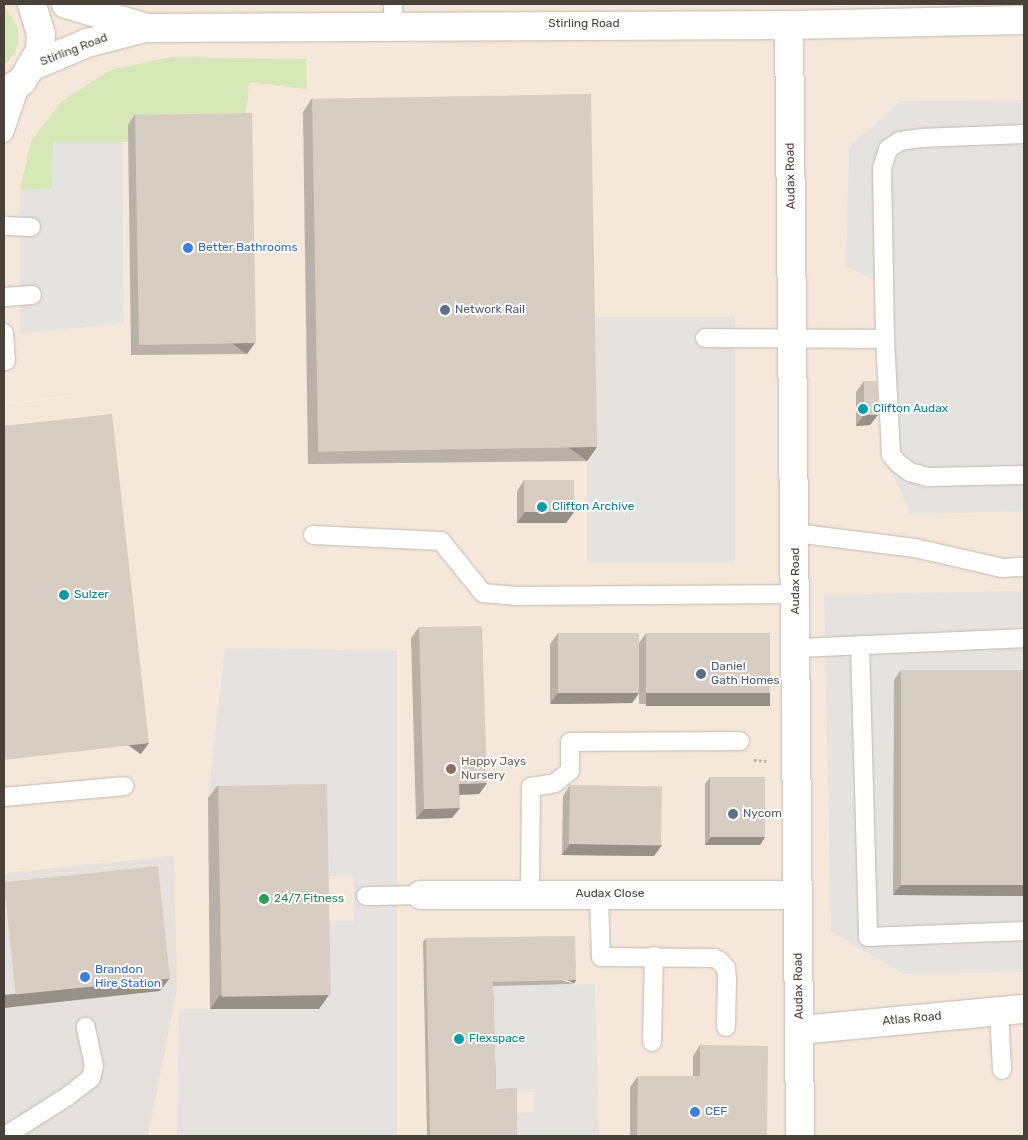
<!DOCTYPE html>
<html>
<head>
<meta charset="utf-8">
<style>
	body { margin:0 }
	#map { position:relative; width:1028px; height:1140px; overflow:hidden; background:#f5f2ed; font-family:Rubik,sans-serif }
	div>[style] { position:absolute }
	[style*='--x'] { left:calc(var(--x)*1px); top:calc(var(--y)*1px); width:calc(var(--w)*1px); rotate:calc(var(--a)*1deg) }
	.commercial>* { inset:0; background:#f5e7da }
	.industrial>* { inset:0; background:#e5e1dd }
	.green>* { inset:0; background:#d6e7b8 }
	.parking>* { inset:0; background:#e5e3e0; transform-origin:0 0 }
	.path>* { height:3px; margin-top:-1.5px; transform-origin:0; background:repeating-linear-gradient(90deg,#c2b4a1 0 2.5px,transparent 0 5px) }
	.roads { filter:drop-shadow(0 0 1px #c1b9af) drop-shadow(0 0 1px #c1b9af) }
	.service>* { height:18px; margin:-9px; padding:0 9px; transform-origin:9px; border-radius:9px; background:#fff }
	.minor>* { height:28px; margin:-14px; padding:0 14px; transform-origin:14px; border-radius:14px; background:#fff }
	.wall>* { inset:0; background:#b9b0a7 }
	.shaded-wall>* { inset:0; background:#969088; transform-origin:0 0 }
	.building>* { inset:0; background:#d7cdc2; transform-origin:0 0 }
	.dots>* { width:14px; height:14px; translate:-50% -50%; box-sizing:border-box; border:2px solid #fff; border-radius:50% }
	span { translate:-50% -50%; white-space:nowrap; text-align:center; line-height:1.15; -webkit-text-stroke:4px #fff; paint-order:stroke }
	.street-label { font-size:12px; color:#4a423a }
	.shop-label { font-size:12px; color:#366cbe }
	.left { translate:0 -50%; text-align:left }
	.service-label { font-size:12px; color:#4e5e75 }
	.culture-label { font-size:12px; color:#0d838f }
	.education-label { font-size:12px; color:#785e54 }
	.leisure-label { font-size:12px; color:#27864d }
	.frame { position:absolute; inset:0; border:5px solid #4a423a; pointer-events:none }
</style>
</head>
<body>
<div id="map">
	<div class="commercial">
		<i style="clip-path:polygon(4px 4px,1024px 4px,1024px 1136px,4px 1136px,4px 405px,115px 390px,4px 404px)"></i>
	</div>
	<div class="industrial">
		<i style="clip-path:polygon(174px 856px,177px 989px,148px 1136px,4px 1136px,4px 873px)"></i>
	</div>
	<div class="green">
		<i style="clip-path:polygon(4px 5px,18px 28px,18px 41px,15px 53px,4px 66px)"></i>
		<i style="clip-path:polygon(172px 57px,306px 59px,307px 89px,249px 82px,245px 124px,128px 142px,53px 142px,52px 189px,20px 190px,31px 141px,61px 102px,110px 70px)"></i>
	</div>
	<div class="parking">
		<i style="clip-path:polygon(1024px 100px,1024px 511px,911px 514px,884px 455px,875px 280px,846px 267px,849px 148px,900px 101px)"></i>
		<i style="clip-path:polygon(53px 142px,122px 142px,124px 323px,20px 334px,20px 190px,52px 189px)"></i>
		<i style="left:587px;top:317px;width:148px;height:245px"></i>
		<i style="clip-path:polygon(1024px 591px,1024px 681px,894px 680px,893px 895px,1024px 896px,1024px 972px,904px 974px,831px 931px,824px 595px)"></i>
		<i style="clip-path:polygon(225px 648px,397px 651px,397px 1136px,177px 1136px,179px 1009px,319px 1009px,319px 921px,354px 921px,354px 876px,318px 876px,317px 798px,208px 798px)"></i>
		<i style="clip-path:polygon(595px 984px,599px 1136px,515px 1136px,514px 1113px,534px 1112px,534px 1092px,493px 1092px,491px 986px)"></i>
	</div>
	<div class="path">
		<i style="--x:754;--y:760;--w:14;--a:4"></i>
	</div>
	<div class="roads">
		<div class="service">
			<i style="--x:393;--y:4;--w:24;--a:88"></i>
			<i style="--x:4;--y:133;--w:55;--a:-70.9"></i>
			<i style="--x:4;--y:226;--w:27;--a:2"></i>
			<i style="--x:4;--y:297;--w:28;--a:-4"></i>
			<i style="--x:4;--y:333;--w:28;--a:86"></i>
			<i style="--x:705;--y:338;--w:180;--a:0.3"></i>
			<i style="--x:885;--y:339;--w:171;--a:-91"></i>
			<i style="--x:882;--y:168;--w:20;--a:-72"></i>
			<i style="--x:888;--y:149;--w:14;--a:-34"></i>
			<i style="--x:900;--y:141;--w:22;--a:-8"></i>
			<i style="--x:922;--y:138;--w:102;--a:-2.2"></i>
			<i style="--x:885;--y:339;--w:116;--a:87"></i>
			<i style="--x:891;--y:455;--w:12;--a:48"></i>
			<i style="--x:899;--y:464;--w:14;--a:36"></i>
			<i style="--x:910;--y:472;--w:19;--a:16"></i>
			<i style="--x:928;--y:477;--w:96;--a:-1.2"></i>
			<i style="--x:795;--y:533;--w:121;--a:7.1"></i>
			<i style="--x:915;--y:548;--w:89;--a:12.9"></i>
			<i style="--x:1002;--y:568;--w:22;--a:-3"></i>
			<i style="--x:313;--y:535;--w:128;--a:2.7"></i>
			<i style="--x:441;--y:541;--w:67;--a:51.1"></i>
			<i style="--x:483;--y:593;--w:32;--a:5"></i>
			<i style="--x:515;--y:596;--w:281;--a:-0.4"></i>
			<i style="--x:860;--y:645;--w:292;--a:88.4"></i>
			<i style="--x:868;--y:937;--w:156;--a:-2.2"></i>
			<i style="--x:796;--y:648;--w:228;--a:-2.5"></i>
			<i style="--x:4;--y:797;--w:121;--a:-5.2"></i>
			<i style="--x:530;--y:894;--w:107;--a:-89.5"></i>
			<i style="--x:531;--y:787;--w:24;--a:-9"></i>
			<i style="--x:555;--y:783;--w:19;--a:-39"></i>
			<i style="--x:570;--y:771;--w:29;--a:-90"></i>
			<i style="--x:570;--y:742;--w:170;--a:-0.3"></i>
			<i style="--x:599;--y:895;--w:62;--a:88.2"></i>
			<i style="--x:601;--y:957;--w:113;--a:0.5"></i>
			<i style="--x:714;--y:958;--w:7;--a:27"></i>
			<i style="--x:720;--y:961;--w:9;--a:49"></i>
			<i style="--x:726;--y:968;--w:11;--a:85"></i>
			<i style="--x:727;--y:979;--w:48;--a:91.2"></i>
			<i style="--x:366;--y:896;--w:55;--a:-1"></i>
			<i style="--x:999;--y:1011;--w:59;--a:87.1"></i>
			<i style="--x:652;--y:1042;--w:86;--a:-88.7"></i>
			<i style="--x:5;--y:1136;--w:75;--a:-32.4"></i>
			<i style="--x:68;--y:1096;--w:29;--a:-38"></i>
			<i style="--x:91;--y:1078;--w:12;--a:-76"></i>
			<i style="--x:94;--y:1066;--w:40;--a:-102"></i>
		</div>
		<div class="minor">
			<i style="--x:66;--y:4;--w:81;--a:16.4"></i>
			<i style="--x:789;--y:25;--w:1111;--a:89.43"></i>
			<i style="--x:33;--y:66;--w:59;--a:-23.1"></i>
			<i style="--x:87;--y:43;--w:60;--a:-14.5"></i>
			<i style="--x:145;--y:28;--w:644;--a:-0.27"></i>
			<i style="--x:789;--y:25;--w:235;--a:-1.2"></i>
			<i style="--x:4;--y:92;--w:21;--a:-31"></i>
			<i style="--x:22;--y:81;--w:35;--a:-59"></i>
			<i style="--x:40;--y:51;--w:17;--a:-87"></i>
			<i style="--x:41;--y:34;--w:31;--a:-107"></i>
			<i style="--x:421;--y:895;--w:377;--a:0"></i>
			<i style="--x:800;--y:1030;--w:225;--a:-5.4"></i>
		</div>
	</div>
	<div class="wall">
		<i style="clip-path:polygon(312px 98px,597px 447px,587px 461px,308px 464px,303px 112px)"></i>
		<i style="clip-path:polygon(135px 114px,247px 354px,131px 355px,128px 125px)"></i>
		<i style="clip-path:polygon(864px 381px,870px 425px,856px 426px,856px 392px)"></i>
		<i style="clip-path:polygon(524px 480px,574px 512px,566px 523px,517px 523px,517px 491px)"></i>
		<i style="clip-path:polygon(419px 627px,487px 783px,479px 794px,460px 795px,452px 818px,416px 819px,411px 638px)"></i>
		<i style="clip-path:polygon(558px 633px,639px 643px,646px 633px,763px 704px,639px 704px,639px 693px,632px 703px,550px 704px,550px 644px)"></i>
		<i style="clip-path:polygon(901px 670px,1024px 896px,893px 895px,894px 680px)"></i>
		<i style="clip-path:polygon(710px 777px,765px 837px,760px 845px,705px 845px,705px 784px)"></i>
		<i style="clip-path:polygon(218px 785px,319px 1009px,210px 1009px,208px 798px)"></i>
		<i style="clip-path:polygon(570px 785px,662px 845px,654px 856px,562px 855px,563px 796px)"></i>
		<i style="clip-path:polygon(426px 938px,574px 984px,493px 986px,496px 1089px,517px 1136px,427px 1136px,423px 942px)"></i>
		<i style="clip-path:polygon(700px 1045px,767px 1136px,630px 1136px,630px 1087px,638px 1076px,693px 1076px,693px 1056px)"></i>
	</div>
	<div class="shaded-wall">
		<i style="left:255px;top:343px;width:14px;height:117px;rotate:126deg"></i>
		<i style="clip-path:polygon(864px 415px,878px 415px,870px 425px,856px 426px)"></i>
		<i style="left:597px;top:447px;width:17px;height:280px;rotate:126deg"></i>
		<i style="clip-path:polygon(525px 512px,574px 512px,566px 523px,517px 523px)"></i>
		<i style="clip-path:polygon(558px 693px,639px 693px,632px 703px,550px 704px)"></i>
		<i style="left:646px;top:693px;width:124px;height:13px"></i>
		<i style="left:149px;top:743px;width:14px;height:146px;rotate:126deg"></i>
		<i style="clip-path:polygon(487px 783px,479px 794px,452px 795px,459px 784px)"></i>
		<i style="clip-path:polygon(460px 808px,452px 818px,416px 819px,424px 809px)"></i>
		<i style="clip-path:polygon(711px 837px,765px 837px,760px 845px,705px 845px)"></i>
		<i style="clip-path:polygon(570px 844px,662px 845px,654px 856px,562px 855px)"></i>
		<i style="clip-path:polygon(901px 885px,1024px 885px,1024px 896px,893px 895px)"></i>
		<i style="clip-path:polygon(170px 978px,160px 991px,4px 1008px,4px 995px)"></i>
		<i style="left:576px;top:980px;width:4px;height:83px;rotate:117deg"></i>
		<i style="clip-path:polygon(220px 995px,329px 995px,319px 1009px,210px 1009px)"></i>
	</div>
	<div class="building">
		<i style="left:591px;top:94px;width:353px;height:279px;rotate:89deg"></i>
		<i style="left:252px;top:113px;width:230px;height:117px;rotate:89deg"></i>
		<i style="left:864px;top:381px;width:14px;height:34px"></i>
		<i style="clip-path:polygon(112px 414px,149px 743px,4px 760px,4px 426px)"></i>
		<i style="left:524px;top:480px;width:50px;height:32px"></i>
		<i style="clip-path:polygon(482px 626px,487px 783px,459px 784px,460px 808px,424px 809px,419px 627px)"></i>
		<i style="left:558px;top:633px;width:81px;height:60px"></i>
		<i style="left:646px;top:633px;width:124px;height:60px"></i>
		<i style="left:901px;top:670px;width:123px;height:215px"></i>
		<i style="left:710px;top:777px;width:55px;height:60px"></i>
		<i style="left:327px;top:784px;width:211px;height:109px;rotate:89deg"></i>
		<i style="left:570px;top:785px;width:92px;height:59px;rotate:1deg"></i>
		<i style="left:158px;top:866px;width:113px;height:155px;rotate:84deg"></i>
		<i style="clip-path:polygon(575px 936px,576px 980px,493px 982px,496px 1089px,517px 1088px,517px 1136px,430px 1136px,426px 938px)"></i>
		<i style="clip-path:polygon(700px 1045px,768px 1046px,767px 1136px,637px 1136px,638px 1076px,700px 1076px)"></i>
	</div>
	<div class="dots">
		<i style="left:188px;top:248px;background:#3f7fe0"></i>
		<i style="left:445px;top:310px;background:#5c6f8a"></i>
		<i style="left:863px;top:409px;background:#0f9aa8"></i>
		<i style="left:542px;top:507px;background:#0f9aa8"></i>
		<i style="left:64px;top:595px;background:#0f9aa8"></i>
		<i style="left:701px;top:674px;background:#5c6f8a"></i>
		<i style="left:451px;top:769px;background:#8d6e63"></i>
		<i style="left:733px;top:814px;background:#5c6f8a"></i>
		<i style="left:264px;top:899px;background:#2e9e5b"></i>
		<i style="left:85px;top:977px;background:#3f7fe0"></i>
		<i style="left:459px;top:1039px;background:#0f9aa8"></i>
		<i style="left:695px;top:1112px;background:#3f7fe0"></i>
	</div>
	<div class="street-label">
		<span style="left:584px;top:24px">Stirling Road</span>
		<span style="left:74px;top:50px;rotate:-21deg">Stirling Road</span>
		<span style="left:791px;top:176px;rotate:-91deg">Audax Road</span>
		<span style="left:796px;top:581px;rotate:-90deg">Audax Road</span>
		<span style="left:610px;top:894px">Audax Close</span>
		<span style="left:799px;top:986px;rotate:-91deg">Audax Road</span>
		<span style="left:912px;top:1019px;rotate:-5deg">Atlas Road</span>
	</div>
	<div class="shop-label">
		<span class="left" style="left:198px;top:248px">Better Bathrooms</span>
		<span class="left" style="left:95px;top:977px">Brandon<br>Hire Station</span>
		<span class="left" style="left:705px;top:1112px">CEF</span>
	</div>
	<div class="service-label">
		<span class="left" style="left:455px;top:310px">Network Rail</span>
		<span class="left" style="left:711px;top:674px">Daniel<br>Gath Homes</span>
		<span class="left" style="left:743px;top:814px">Nycom</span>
	</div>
	<div class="culture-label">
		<span class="left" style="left:873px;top:409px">Clifton Audax</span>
		<span class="left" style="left:552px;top:507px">Clifton Archive</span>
		<span class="left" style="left:74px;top:595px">Sulzer</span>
		<span class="left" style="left:469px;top:1039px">Flexspace</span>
	</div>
	<div class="education-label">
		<span class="left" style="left:461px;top:769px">Happy Jays<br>Nursery</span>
	</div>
	<div class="leisure-label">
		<span class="left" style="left:274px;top:899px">24/7 Fitness</span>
	</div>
	<div class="frame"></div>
</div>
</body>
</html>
